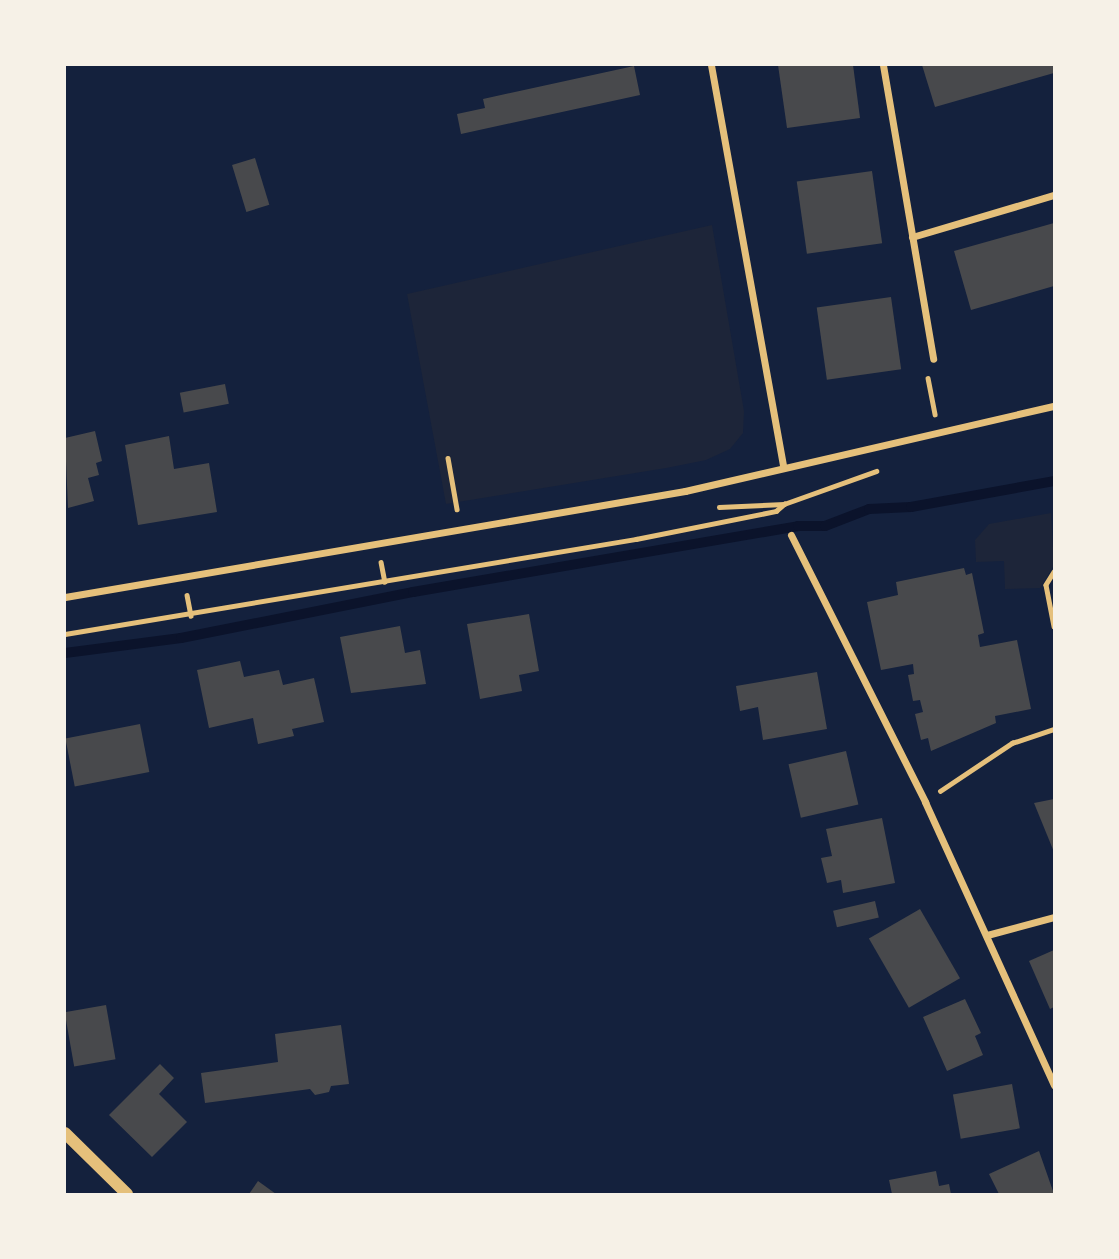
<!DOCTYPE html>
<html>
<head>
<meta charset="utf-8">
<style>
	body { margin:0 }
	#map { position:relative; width:1119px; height:1259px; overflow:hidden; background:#14213d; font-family:"Source Serif 4",serif }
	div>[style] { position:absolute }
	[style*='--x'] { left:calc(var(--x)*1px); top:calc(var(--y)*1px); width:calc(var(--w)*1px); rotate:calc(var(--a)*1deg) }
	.green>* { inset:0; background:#1d2539 }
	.stream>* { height:10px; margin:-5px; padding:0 5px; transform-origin:5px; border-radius:5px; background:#0b132b }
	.building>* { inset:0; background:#48494c; transform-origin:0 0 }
	.path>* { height:4.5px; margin:-2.25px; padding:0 2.25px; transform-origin:2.25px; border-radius:2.25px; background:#e5c07b }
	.minor>* { height:7px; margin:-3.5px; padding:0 3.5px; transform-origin:3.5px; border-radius:3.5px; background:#e5c07b }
	.tertiary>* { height:12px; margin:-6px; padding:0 6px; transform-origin:6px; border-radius:6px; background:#e5c07b }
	span { translate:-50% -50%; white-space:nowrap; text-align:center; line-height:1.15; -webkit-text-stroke:6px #f6f1e7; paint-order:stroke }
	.frame { position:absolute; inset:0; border:66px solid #f6f1e7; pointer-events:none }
</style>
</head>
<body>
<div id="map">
	<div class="green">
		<i style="clip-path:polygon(712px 225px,744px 411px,743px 433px,730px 449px,706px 460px,666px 468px,446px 504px,407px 294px)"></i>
		<i style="clip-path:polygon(1051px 513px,1054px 565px,1040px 588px,1005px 589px,1004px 561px,976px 562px,975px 540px,989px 524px)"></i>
	</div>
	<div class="stream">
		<i style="--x:65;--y:653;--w:117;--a:-7.4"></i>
		<i style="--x:181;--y:638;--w:237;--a:-11.2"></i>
		<i style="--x:413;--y:592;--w:391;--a:-9.7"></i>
		<i style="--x:798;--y:526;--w:27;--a:0"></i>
		<i style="--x:825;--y:526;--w:47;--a:-21.1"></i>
		<i style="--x:869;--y:509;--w:42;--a:-2.7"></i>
		<i style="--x:911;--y:507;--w:145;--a:-10.3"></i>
	</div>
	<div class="building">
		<i style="clip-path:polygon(778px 65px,853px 65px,860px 118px,787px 128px)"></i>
		<i style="clip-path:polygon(922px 65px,1054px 65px,1054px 73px,935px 107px)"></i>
		<i style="clip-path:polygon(634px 66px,640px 95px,461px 134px,457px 114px,485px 108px,483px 99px)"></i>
		<i style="left:255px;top:158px;width:49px;height:24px;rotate:73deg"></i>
		<i style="left:872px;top:171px;width:73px;height:76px;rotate:82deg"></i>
		<i style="clip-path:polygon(1054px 223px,1054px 286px,971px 310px,954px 251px)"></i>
		<i style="left:891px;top:297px;width:73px;height:75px;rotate:82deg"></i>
		<i style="left:225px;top:384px;width:20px;height:46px;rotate:79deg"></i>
		<i style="clip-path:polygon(95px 431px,102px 461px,96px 463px,99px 475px,88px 478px,94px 501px,68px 508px,65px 438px)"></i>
		<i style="clip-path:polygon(169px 436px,174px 469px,209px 463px,217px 512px,138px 525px,125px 445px)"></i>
		<i style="clip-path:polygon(964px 568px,966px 575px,972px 573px,984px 633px,978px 635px,980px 647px,1017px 640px,1031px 709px,995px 716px,996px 723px,931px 751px,928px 738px,921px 740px,915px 714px,923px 712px,920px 700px,913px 701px,908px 675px,914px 674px,913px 664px,881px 670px,867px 602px,898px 595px,896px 582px)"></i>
		<i style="clip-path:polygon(529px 614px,539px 671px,519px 675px,522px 691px,480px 699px,467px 624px)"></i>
		<i style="clip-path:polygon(400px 626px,405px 653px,420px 650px,426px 684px,351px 693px,340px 637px)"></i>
		<i style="clip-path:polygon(240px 661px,244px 677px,279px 670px,283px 685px,314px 678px,324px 722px,292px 729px,294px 736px,258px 744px,253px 718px,209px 728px,197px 670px)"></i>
		<i style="clip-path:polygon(817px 672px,827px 729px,763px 740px,758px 707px,740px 711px,736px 686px)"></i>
		<i style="left:140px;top:724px;width:49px;height:76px;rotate:79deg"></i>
		<i style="left:846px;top:751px;width:55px;height:59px;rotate:77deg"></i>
		<i style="clip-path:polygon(1054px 799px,1054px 852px,1034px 803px)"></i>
		<i style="clip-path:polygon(882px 818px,895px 883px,843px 893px,841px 880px,827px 883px,821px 858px,832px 856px,826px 829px)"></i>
		<i style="left:875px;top:901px;width:17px;height:43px;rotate:77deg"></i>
		<i style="left:920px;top:909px;width:80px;height:59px;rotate:60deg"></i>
		<i style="clip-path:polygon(1054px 950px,1054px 1007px,1050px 1009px,1029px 961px)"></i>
		<i style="clip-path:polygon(965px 999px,981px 1033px,975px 1036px,983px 1055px,947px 1071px,923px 1017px)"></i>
		<i style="left:106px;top:1005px;width:55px;height:42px;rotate:80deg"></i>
		<i style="clip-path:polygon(341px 1025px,349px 1084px,331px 1086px,329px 1092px,315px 1095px,310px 1089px,205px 1103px,201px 1073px,278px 1062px,275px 1034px)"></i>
		<i style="clip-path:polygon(160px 1064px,174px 1078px,159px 1094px,187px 1122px,152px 1157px,109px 1115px)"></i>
		<i style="left:1012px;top:1084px;width:45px;height:60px;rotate:80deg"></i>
		<i style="clip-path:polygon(1039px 1151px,1054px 1194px,999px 1194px,989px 1174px)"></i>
		<i style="clip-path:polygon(936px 1171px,939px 1186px,949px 1184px,951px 1194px,892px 1194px,889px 1180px)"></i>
		<i style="clip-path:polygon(258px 1181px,276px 1194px,249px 1194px)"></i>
	</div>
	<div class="path">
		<i style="--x:928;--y:378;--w:37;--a:79"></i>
		<i style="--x:448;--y:458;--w:52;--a:80"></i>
		<i style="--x:719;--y:507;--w:65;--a:-2.6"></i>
		<i style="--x:784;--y:504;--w:98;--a:-19.7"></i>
		<i style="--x:381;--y:562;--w:20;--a:79"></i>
		<i style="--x:1054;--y:572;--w:15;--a:122"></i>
		<i style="--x:1046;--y:585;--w:42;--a:79"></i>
		<i style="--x:187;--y:595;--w:21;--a:79"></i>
		<i style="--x:65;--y:634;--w:579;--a:-9.45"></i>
		<i style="--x:636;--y:539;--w:143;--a:-11.3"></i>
		<i style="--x:776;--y:511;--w:11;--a:-41"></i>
		<i style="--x:940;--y:791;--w:87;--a:-33.7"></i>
		<i style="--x:1012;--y:743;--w:44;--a:-18.4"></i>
	</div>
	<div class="minor">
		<i style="--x:711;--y:65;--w:407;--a:79.8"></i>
		<i style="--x:883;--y:65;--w:298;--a:80.3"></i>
		<i style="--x:912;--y:237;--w:148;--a:-16.5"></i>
		<i style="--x:791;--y:535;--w:299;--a:63.3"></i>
		<i style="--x:925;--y:802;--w:311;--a:65.5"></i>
		<i style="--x:65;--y:597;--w:629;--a:-9.7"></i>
		<i style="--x:685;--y:491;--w:379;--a:-13"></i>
		<i style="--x:987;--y:935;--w:69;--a:-15"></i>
	</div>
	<div class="tertiary">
		<i style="--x:65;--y:1133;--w:87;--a:44.5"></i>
	</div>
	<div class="frame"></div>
</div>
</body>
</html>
